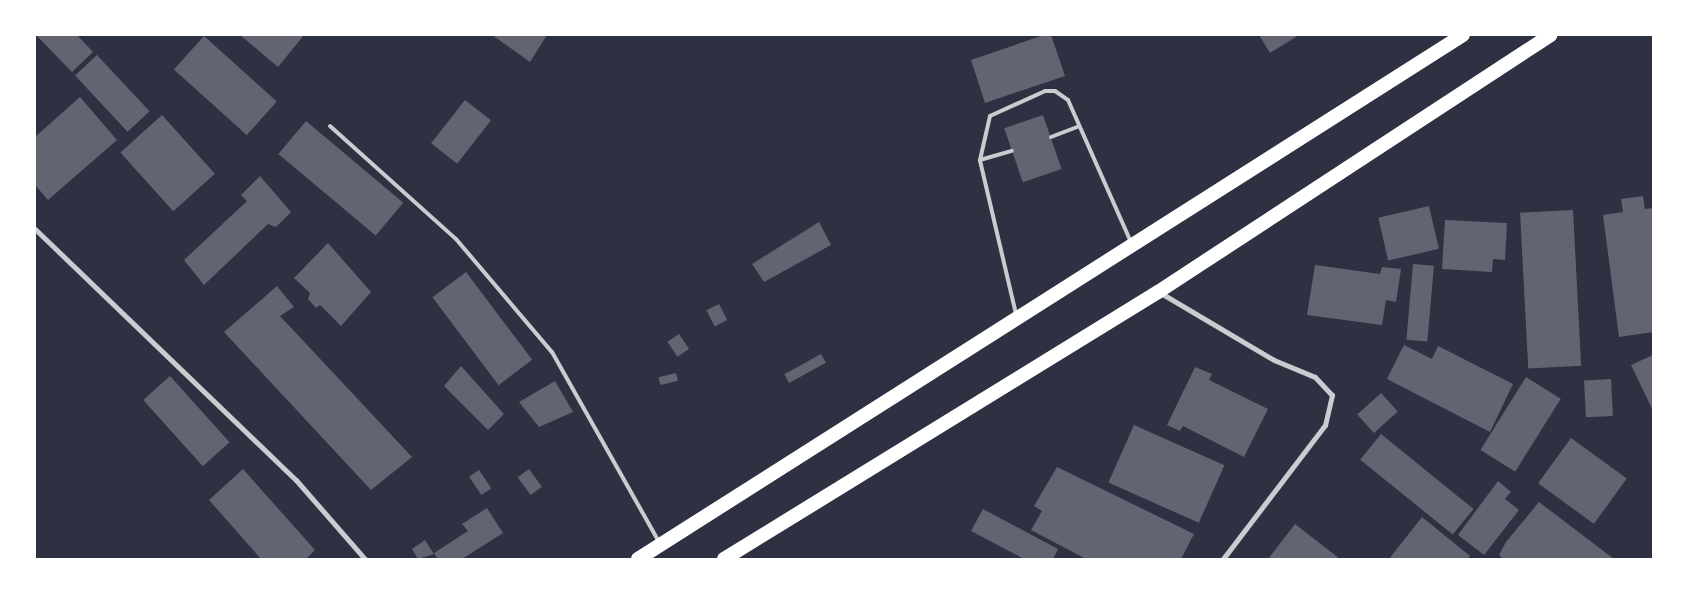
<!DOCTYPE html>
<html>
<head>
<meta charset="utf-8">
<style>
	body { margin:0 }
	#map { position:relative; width:1688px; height:594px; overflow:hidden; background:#2d3142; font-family:"Varela Round",sans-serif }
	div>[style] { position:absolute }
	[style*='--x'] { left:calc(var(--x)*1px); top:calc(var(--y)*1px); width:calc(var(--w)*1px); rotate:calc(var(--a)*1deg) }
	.building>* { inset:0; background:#626471; transform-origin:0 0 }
	.service>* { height:4px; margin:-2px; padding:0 2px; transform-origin:2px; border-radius:2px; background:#caccd0 }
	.minor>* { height:5px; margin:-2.5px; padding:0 2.5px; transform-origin:2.5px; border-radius:2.5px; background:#caccd0 }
	.trunk>* { height:14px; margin:-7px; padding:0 7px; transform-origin:7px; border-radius:7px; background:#fff }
	span { translate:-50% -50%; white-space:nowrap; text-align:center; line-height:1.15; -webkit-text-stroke:5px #fff; paint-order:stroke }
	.frame { position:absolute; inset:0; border:36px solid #fff; pointer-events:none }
</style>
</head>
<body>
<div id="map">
	<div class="building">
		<i style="clip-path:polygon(36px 35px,77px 35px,93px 52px,72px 72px)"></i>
		<i style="clip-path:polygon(240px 35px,304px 35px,278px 67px)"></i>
		<i style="clip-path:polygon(492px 35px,547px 35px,530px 62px)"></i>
		<i style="clip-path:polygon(1044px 35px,1051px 35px,1065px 76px,985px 103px,971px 60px)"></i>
		<i style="clip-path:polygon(1259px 35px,1299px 35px,1270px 53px)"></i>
		<i style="left:204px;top:36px;width:98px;height:45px;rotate:42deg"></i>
		<i style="left:97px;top:55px;width:77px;height:30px;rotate:47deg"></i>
		<i style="clip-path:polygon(80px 97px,117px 140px,48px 200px,35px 185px,35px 137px)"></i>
		<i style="left:465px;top:100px;width:33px;height:55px;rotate:38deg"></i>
		<i style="left:162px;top:115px;width:79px;height:56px;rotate:48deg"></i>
		<i style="left:1043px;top:115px;width:57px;height:41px;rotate:71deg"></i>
		<i style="left:306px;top:121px;width:127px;height:43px;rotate:40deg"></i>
		<i style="clip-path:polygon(260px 176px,291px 212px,276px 227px,268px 224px,204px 285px,184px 260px,247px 201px,241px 195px)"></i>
		<i style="clip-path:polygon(1643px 196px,1645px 209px,1653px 208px,1653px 332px,1619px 337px,1603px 215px,1623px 212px,1621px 199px)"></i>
		<i style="left:1429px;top:206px;width:44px;height:52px;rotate:77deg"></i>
		<i style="left:1573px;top:210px;width:156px;height:53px;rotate:87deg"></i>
		<i style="clip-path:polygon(1445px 220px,1507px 223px,1505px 260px,1493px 259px,1492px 272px,1442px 269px)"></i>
		<i style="clip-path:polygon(819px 222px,831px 245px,764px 282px,752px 264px)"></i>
		<i style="clip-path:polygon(328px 243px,371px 292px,341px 326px,320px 305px,316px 308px,308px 299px,310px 293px,294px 278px)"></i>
		<i style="left:1413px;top:264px;width:21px;height:76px;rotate:5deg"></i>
		<i style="clip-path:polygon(1315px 265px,1380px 274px,1382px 267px,1401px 269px,1396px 302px,1386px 300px,1382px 325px,1307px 315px)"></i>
		<i style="left:466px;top:272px;width:110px;height:42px;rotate:53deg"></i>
		<i style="clip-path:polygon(277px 286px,294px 307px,280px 316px,412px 457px,371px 490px,224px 332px)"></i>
		<i style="left:719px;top:304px;width:18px;height:14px;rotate:63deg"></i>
		<i style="left:679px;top:334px;width:18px;height:14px;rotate:56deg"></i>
		<i style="clip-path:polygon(1404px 345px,1432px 359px,1438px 346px,1513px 384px,1490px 432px,1387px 379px)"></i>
		<i style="left:821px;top:354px;width:10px;height:42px;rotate:61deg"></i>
		<i style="clip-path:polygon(1653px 355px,1653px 411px,1631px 365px)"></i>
		<i style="clip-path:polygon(461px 366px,504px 414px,488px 430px,444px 386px)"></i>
		<i style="clip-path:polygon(1195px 367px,1212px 374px,1209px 380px,1268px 409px,1244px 457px,1183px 426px,1180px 431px,1167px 425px)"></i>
		<i style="left:676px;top:373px;width:8px;height:18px;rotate:76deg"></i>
		<i style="left:170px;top:376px;width:89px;height:36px;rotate:48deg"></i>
		<i style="left:1526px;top:377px;width:41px;height:86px;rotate:32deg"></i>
		<i style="left:1611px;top:379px;width:37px;height:27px;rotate:87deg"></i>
		<i style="clip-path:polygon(555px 381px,573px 412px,539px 427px,519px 402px)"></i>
		<i style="left:1381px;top:393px;width:25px;height:32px;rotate:48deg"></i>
		<i style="left:1134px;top:425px;width:99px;height:63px;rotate:24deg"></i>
		<i style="left:1381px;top:434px;width:119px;height:33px;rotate:39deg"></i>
		<i style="left:1571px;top:438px;width:69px;height:56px;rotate:36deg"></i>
		<i style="clip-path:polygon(1057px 467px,1194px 534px,1181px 559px,1086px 559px,1031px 530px,1042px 511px,1034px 506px)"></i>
		<i style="clip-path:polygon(243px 469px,315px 550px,306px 559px,261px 559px,209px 500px)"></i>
		<i style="left:529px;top:469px;width:22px;height:14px;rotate:54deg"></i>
		<i style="left:479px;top:470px;width:22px;height:12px;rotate:56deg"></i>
		<i style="clip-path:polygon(1498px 481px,1511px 492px,1505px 499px,1519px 510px,1484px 555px,1458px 535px)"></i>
		<i style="clip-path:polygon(1539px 502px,1614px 559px,1503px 559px,1499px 555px,1506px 542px)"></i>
		<i style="clip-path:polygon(487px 508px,503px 533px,462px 559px,438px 559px,434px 553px,468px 531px,462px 524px)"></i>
		<i style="clip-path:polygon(983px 509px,1058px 549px,1053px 559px,1024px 559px,971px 531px)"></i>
		<i style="clip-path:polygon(1422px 517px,1470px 556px,1467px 559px,1389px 559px)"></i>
		<i style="clip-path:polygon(1295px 524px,1340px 559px,1268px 559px)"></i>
		<i style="clip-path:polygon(425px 540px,434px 554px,418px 559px,412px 549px)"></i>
	</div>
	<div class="service">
		<i style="--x:330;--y:126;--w:169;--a:41.9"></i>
		<i style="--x:456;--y:239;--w:148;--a:49.7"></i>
		<i style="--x:552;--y:352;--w:218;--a:60.6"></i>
		<i style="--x:1051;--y:137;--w:30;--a:-21"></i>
		<i style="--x:980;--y:160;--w:33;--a:-16"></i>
		<i style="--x:1016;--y:314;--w:158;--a:-103.2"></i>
		<i style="--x:980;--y:160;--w:45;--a:-77.2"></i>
		<i style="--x:990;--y:116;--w:60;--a:-24.4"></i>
		<i style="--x:1045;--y:91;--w:10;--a:0"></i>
		<i style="--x:1055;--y:91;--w:16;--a:35"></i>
		<i style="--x:1068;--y:100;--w:155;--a:66.1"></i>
	</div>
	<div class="minor">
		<i style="--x:35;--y:229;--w:362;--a:43.9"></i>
		<i style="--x:296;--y:480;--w:105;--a:48.9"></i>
		<i style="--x:1159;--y:292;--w:134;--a:30.6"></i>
		<i style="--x:1274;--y:360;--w:44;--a:22.5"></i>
		<i style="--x:1315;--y:377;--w:25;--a:47"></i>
		<i style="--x:1332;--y:395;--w:31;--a:103"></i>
		<i style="--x:1325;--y:425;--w:168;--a:127.3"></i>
	</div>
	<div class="trunk">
		<i style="--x:638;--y:559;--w:977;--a:-32.42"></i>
		<i style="--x:724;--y:559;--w:510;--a:-31.6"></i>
		<i style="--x:1158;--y:292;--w:469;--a:-33.2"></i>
	</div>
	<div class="frame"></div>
</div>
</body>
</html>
